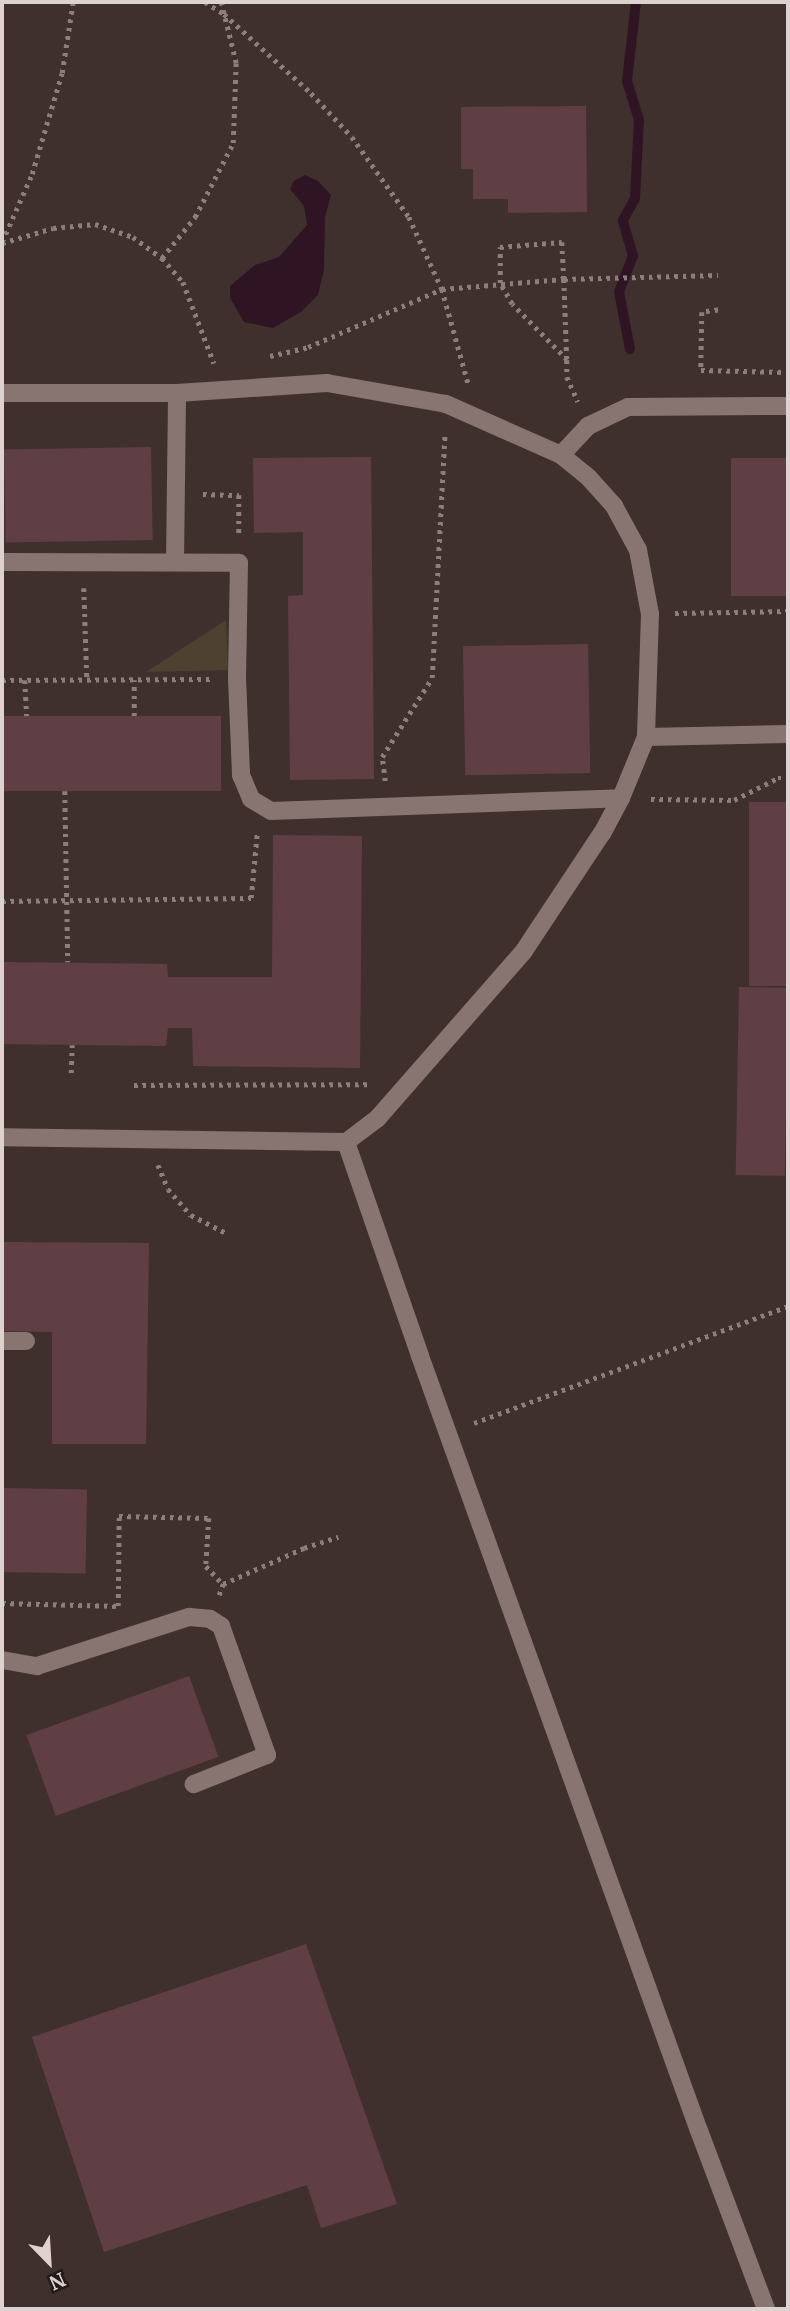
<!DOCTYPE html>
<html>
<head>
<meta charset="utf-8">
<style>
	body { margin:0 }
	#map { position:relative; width:790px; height:2311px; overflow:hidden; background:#40302d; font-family:Merriweather,serif }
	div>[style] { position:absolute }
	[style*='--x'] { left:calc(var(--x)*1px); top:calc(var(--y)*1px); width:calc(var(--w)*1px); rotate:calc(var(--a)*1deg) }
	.green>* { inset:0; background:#4d4132 }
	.water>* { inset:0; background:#2f1523 }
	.stream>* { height:10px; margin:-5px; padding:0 5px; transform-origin:5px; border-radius:5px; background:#2f1523 }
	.building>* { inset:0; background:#603f44; transform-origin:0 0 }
	.path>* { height:4.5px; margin-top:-2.25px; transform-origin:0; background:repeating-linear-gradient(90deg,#8c7e7c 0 3.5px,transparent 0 8.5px) }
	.lane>* { height:18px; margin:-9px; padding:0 9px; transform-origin:9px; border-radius:9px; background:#887571 }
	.street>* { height:18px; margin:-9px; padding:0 9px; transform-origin:9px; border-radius:9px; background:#887571 }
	span { translate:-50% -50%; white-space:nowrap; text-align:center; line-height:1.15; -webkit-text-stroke:5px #221a19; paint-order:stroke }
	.frame { position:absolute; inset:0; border:4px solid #ddd2d0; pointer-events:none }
	.north { position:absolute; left:14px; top:2227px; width:70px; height:70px; -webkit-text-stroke:5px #221a19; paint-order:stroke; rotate:156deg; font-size:19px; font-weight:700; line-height:28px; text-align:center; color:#ddd2d0 }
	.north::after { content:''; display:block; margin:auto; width:24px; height:32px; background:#ddd2d0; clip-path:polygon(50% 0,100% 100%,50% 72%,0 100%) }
</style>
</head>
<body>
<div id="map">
	<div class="green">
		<i style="clip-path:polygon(226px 620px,228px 670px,146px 672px)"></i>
	</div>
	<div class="water">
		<i style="clip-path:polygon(305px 175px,318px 181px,331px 195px,325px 217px,324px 270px,318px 295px,301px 312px,273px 328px,244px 322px,230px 298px,230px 286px,255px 265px,279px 257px,307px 225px,304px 206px,290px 189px,294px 181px)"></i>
	</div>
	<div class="stream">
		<i style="--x:630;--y:349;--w:58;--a:-100.9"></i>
		<i style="--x:619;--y:292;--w:39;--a:-69"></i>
		<i style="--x:633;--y:256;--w:37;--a:-106"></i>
		<i style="--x:623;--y:220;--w:25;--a:-61"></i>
		<i style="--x:635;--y:198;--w:78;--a:-87.1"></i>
		<i style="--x:639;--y:120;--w:41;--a:-107.1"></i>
		<i style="--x:627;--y:81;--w:80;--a:-83.5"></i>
	</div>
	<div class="building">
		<i style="clip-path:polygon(586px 106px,587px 212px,508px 213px,508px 199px,473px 199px,473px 169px,461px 169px,461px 107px)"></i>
		<i style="left:151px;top:447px;width:93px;height:147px;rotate:89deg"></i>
		<i style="clip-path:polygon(371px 457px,374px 779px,290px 780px,288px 596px,303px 595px,303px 532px,254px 533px,253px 458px)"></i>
		<i style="left:731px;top:458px;width:57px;height:138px"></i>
		<i style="left:588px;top:644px;width:129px;height:125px;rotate:89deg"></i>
		<i style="left:2px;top:716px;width:219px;height:75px"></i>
		<i style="left:788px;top:802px;width:184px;height:39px;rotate:90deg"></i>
		<i style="clip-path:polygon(273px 835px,362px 836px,360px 1068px,193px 1066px,192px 1028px,168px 1028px,166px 1046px,2px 1044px,2px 962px,167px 964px,168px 977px,272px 977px)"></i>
		<i style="left:739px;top:987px;width:49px;height:188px;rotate:1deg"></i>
		<i style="clip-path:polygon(2px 1242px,149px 1243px,146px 1444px,52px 1444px,52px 1332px,2px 1331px)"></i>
		<i style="left:2px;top:1488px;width:85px;height:84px;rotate:1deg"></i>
		<i style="left:189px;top:1676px;width:86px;height:173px;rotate:70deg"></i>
		<i style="clip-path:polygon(306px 1944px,397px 2204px,321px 2228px,307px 2185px,104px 2252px,32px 2037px)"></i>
	</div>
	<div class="path">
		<i style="--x:205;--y:2;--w:22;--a:32"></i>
		<i style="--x:224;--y:14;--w:118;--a:42.2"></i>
		<i style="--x:311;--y:93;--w:60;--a:47"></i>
		<i style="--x:352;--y:137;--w:98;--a:54.5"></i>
		<i style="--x:409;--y:217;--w:79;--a:65.4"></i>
		<i style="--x:442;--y:289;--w:98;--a:74.5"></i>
		<i style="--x:2;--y:242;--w:74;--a:-66.2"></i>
		<i style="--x:32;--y:174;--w:105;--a:-73.5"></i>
		<i style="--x:62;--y:73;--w:72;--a:-81.2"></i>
		<i style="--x:2;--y:243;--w:53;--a:-16.4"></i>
		<i style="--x:53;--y:228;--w:42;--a:-5.4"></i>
		<i style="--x:95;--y:224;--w:40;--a:18.9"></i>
		<i style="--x:133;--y:237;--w:36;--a:36"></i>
		<i style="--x:162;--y:258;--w:32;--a:49"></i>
		<i style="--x:183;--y:282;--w:87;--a:69.1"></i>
		<i style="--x:162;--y:258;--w:53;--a:-51.2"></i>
		<i style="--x:195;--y:217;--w:83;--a:-62.8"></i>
		<i style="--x:233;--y:143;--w:80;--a:-87.9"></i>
		<i style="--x:236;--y:63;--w:63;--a:-103.8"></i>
		<i style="--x:718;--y:310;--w:16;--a:173"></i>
		<i style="--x:702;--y:312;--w:58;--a:91"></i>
		<i style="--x:701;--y:370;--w:87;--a:1.3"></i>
		<i style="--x:270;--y:356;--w:39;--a:-13"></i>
		<i style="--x:308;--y:347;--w:146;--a:-23.4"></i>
		<i style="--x:442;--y:289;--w:122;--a:-4.7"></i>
		<i style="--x:564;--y:279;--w:154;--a:-1.5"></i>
		<i style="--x:567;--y:360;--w:78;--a:-134.5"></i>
		<i style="--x:512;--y:304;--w:24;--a:-120"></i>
		<i style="--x:500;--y:283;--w:36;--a:-90"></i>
		<i style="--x:500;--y:247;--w:62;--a:-4.6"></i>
		<i style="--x:562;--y:242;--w:37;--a:87"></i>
		<i style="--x:564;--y:279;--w:81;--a:87.9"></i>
		<i style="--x:567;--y:360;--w:17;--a:90"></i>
		<i style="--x:567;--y:377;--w:27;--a:66"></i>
		<i style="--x:203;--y:494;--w:36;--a:2"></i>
		<i style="--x:239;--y:495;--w:42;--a:90"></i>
		<i style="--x:84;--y:588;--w:92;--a:88.1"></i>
		<i style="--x:675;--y:613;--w:113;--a:-1"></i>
		<i style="--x:2;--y:680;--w:210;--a:-0.3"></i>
		<i style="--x:25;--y:680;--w:36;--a:87"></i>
		<i style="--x:134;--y:716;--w:36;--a:-90"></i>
		<i style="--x:385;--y:781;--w:24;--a:-97"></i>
		<i style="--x:382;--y:757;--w:93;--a:-57.7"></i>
		<i style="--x:432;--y:678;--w:244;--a:-87"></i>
		<i style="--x:65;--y:791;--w:171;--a:89"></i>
		<i style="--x:651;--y:799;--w:83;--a:0.7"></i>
		<i style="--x:734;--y:800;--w:49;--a:-26.6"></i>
		<i style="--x:778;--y:778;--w:10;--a:0"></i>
		<i style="--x:2;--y:901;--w:249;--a:-0.7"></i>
		<i style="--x:251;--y:898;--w:65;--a:-84.7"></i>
		<i style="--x:71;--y:1073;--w:28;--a:-88"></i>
		<i style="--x:134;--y:1085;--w:237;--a:-0.2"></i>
		<i style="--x:158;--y:1165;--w:26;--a:67"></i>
		<i style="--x:168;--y:1189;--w:35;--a:49"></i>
		<i style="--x:191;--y:1215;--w:39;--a:27"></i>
		<i style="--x:474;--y:1423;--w:335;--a:-20.4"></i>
		<i style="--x:219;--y:1595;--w:12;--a:-70"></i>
		<i style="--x:223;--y:1584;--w:89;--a:-24"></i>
		<i style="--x:304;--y:1548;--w:36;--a:-18"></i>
		<i style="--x:2;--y:1603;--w:116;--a:1.5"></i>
		<i style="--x:118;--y:1606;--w:90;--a:-89.4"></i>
		<i style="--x:119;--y:1516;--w:90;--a:1.3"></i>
		<i style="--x:209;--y:1518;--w:48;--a:93.6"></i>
		<i style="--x:206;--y:1566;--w:25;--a:47"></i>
	</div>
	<div class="lane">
		<i style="--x:2;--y:1341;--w:24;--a:0"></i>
		<i style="--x:420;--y:1356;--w:821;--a:70.2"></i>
		<i style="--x:2;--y:1660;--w:36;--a:10"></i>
		<i style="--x:37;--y:1666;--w:160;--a:-17.9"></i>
		<i style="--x:189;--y:1617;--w:21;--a:5"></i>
		<i style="--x:210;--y:1619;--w:13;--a:32"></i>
		<i style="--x:221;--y:1626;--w:137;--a:70.4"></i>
		<i style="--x:267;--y:1755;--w:79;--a:158.3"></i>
	</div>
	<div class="street">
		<i style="--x:2;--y:393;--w:175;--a:0"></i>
		<i style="--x:177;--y:393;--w:150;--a:-3.8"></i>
		<i style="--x:327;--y:383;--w:121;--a:10"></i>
		<i style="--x:446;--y:404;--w:126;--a:23.9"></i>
		<i style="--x:561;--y:455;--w:36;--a:39"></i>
		<i style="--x:589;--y:478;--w:38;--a:48"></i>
		<i style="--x:614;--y:506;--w:50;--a:61.4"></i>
		<i style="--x:638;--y:550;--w:65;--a:79.4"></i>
		<i style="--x:650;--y:614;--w:123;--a:91.9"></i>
		<i style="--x:646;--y:737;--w:66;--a:112.3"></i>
		<i style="--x:621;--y:798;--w:40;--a:118"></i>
		<i style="--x:602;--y:833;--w:141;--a:123.5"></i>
		<i style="--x:524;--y:951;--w:222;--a:131.2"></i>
		<i style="--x:378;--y:1118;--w:40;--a:143"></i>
		<i style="--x:346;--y:1142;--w:344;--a:-179.2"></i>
		<i style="--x:561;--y:455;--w:40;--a:-47"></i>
		<i style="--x:588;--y:426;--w:44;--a:-25.4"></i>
		<i style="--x:628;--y:407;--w:160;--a:-0.4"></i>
		<i style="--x:2;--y:562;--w:237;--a:0.2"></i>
		<i style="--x:239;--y:563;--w:115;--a:91"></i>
		<i style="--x:237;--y:678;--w:97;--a:87.6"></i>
		<i style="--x:241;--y:775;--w:26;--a:67"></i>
		<i style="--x:251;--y:799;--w:23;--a:31"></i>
		<i style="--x:271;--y:811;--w:350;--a:-2.1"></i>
		<i style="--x:175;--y:562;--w:169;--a:-89.3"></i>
		<i style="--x:646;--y:737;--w:142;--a:-1.2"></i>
		<i style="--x:346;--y:1142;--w:226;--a:70.9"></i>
		<i style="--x:698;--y:2128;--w:193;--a:69.4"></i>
	</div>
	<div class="frame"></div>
	<div class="north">N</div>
</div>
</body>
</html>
